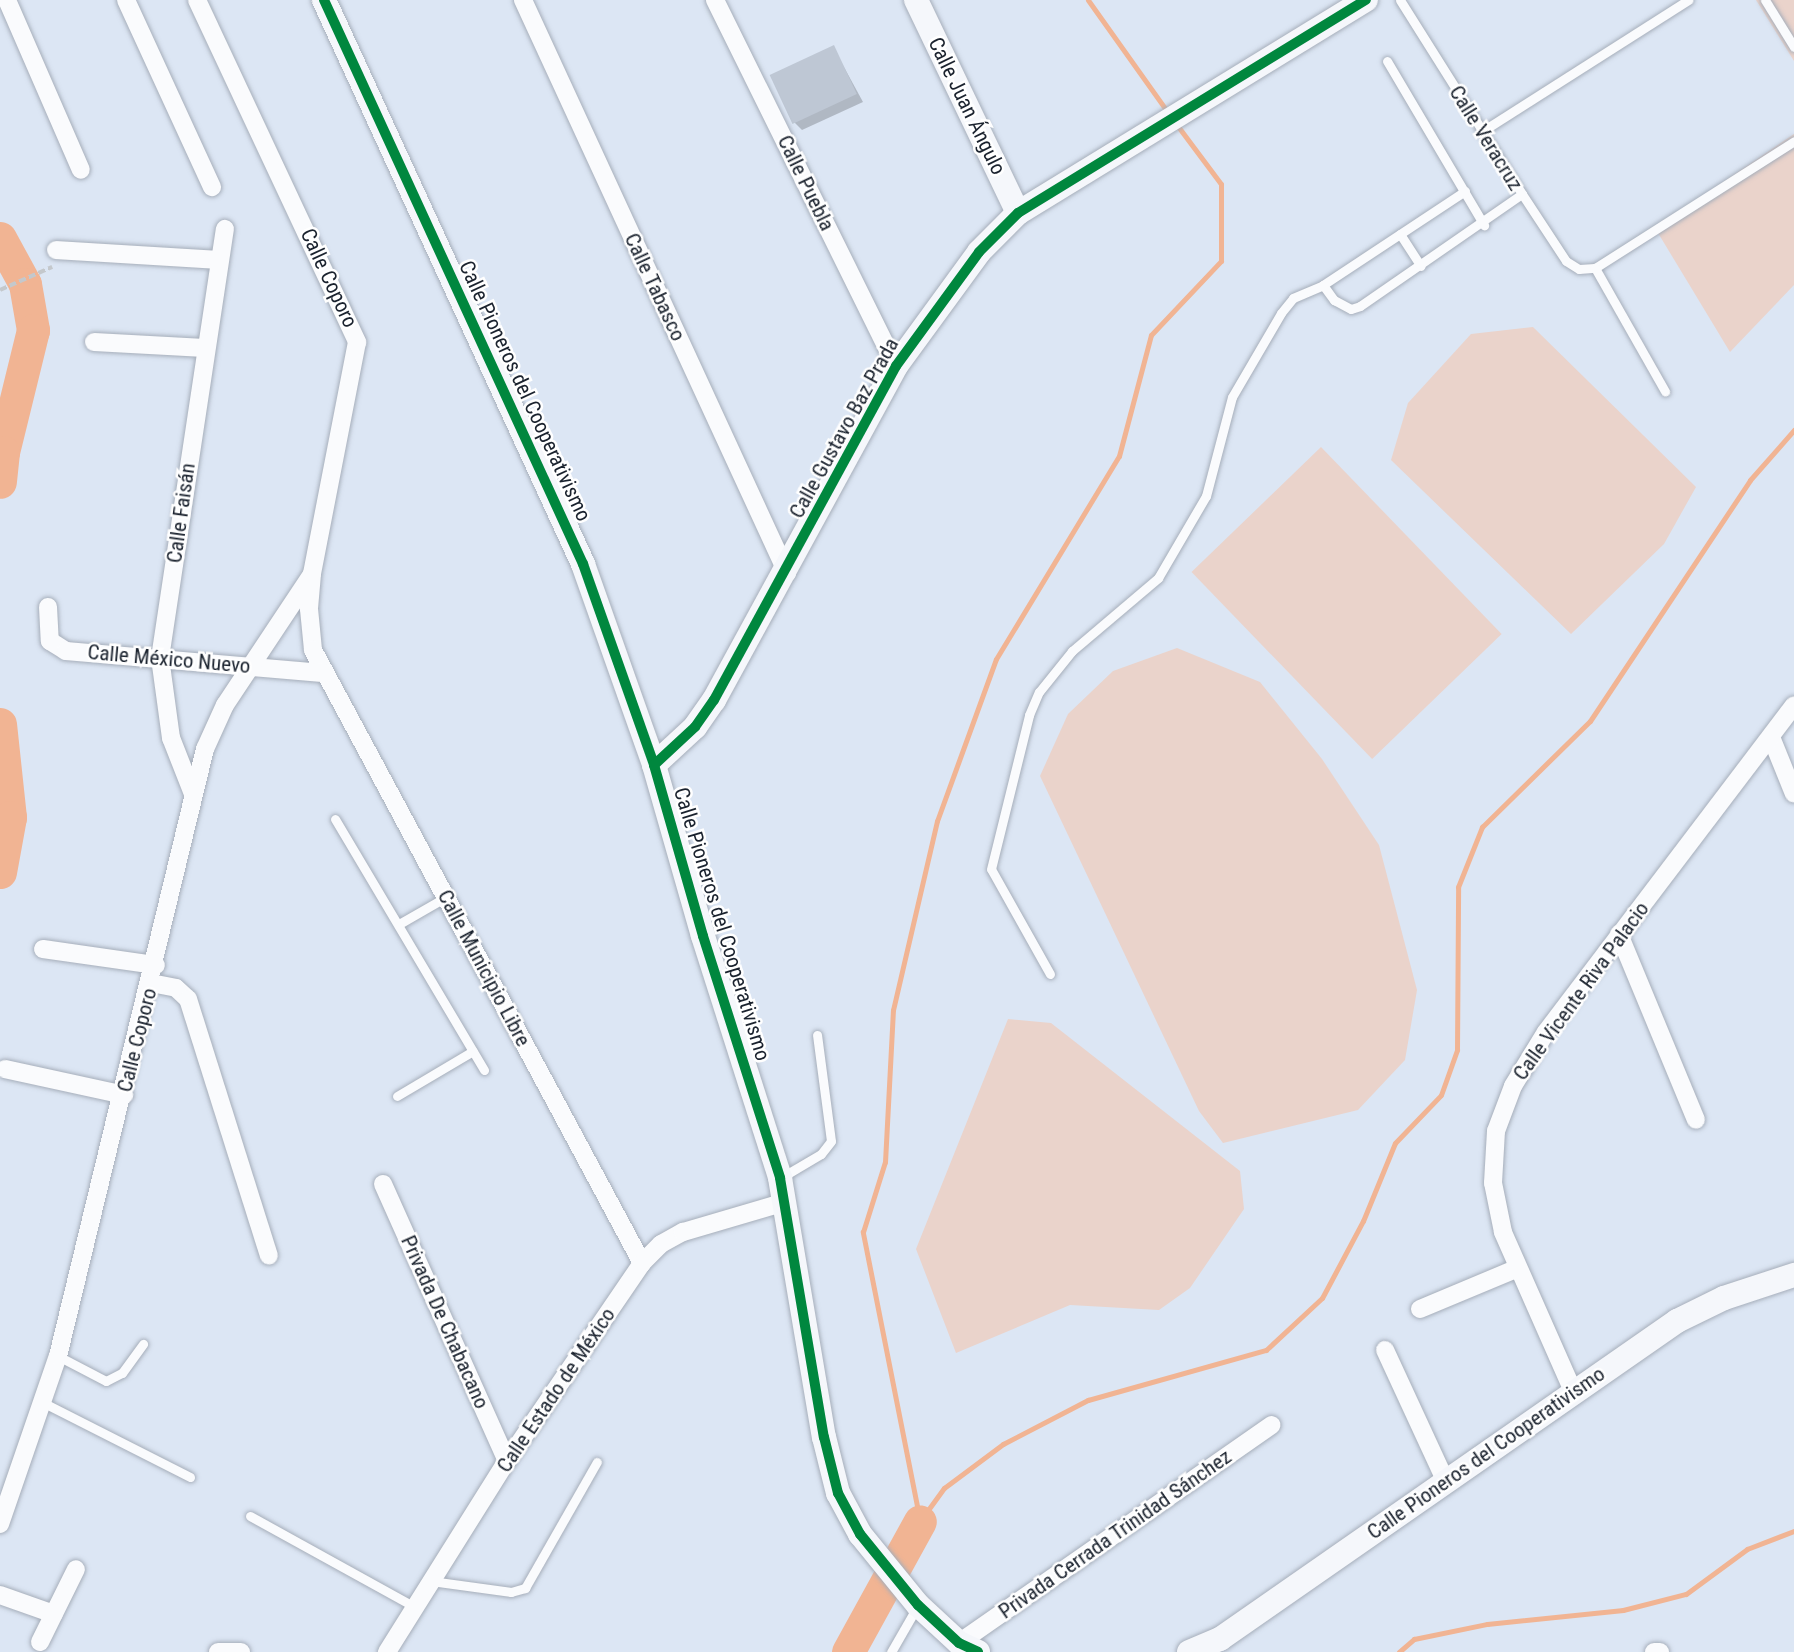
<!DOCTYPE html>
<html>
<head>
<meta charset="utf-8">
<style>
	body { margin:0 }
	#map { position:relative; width:1794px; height:1652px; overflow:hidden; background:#dce6f4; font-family:"Roboto Condensed",sans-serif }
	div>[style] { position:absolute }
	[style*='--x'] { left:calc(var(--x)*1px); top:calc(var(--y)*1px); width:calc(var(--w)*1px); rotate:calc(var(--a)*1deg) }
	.green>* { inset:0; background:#ead3cb; transform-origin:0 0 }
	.shadow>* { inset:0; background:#0003 }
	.stream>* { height:5px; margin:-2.5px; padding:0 2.5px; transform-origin:2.5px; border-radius:2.5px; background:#f1b493 }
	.river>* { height:33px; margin:-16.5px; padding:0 16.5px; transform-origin:16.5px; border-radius:16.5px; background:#f1b493 }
	.building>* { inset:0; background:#bec7d4; transform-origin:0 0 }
	.path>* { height:3.5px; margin-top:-1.75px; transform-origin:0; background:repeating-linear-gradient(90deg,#c4c8cc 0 7px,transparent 0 10.5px) }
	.roads { filter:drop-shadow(0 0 2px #a6aeba) drop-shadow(0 0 2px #a6aeba) }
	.lane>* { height:9px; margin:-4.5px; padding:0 4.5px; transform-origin:4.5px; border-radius:4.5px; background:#fafbfd }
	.street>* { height:18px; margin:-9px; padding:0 9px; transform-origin:9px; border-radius:9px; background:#fafbfd }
	.secondary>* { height:24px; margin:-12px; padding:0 12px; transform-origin:12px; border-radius:12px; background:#f5f7fb }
	.cycleway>* { height:10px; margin:-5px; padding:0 5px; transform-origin:5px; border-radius:5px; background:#00873e }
	span { translate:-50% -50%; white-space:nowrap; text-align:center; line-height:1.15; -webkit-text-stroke:5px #fff; paint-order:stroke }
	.street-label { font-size:21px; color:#1a222e }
</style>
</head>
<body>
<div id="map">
	<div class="green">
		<i style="clip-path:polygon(1756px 0,1794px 0,1794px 61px)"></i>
		<i style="clip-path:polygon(1794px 134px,1794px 285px,1730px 352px,1655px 228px)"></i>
		<i style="clip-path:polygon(1533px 327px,1696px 487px,1664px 544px,1571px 634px,1391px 460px,1408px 403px,1471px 334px)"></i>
		<i style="left:1321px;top:447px;width:260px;height:180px;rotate:46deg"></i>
		<i style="clip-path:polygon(1177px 648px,1260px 682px,1322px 759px,1379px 845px,1417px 990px,1405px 1060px,1358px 1110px,1223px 1143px,1199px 1111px,1040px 776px,1068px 714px,1113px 671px)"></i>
		<i style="clip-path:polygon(1008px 1019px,1051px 1023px,1240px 1171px,1244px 1209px,1190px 1288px,1159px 1310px,1070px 1305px,956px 1353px,916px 1249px)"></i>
	</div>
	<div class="shadow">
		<i style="clip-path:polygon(833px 47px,863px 102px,802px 130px,794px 122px)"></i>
	</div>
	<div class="stream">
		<i style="--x:1088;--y:0;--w:140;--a:54.6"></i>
		<i style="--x:920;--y:1521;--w:295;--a:-101.2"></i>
		<i style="--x:863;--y:1232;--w:73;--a:-72.6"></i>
		<i style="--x:885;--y:1162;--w:152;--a:-87"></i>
		<i style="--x:893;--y:1010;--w:194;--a:-76.9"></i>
		<i style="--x:937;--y:821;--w:172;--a:-70"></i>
		<i style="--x:996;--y:659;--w:237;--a:-58.8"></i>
		<i style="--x:1119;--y:456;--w:125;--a:-75.2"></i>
		<i style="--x:1151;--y:335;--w:102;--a:-46.6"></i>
		<i style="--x:1221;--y:261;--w:77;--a:-90"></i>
		<i style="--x:1221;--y:184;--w:74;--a:-126.7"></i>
		<i style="--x:920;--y:1521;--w:41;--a:-54"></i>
		<i style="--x:944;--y:1488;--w:74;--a:-36.7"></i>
		<i style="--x:1003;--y:1444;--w:96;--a:-27.4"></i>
		<i style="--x:1088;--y:1400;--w:185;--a:-15.7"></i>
		<i style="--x:1266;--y:1350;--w:76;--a:-42.9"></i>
		<i style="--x:1322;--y:1298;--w:87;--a:-62"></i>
		<i style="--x:1363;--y:1221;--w:84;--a:-67.7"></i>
		<i style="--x:1395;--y:1143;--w:66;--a:-46.2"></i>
		<i style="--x:1441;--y:1095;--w:48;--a:-70.4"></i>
		<i style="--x:1457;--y:1050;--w:163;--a:-89.6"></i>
		<i style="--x:1458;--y:887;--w:65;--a:-68.2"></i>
		<i style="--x:1482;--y:827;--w:151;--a:-44.5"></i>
		<i style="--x:1590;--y:721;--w:289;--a:-56.4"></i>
		<i style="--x:1750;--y:480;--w:67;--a:-48.7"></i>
		<i style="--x:1399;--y:1652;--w:20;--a:-41"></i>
		<i style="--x:1414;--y:1639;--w:75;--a:-11.6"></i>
		<i style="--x:1487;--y:1624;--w:137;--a:-5.9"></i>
		<i style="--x:1623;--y:1610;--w:65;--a:-14.3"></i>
		<i style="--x:1686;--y:1594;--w:76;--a:-36.4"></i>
		<i style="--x:1747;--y:1549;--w:50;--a:-21"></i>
	</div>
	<div class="river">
		<i style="--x:0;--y:238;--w:52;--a:61.5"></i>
		<i style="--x:25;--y:284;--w:47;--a:80.1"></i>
		<i style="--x:33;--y:330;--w:126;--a:103.8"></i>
		<i style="--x:3;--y:452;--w:30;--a:96"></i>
		<i style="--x:0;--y:724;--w:94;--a:83.9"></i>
		<i style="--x:10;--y:817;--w:56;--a:100.3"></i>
		<i style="--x:848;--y:1652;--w:149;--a:-61.2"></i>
	</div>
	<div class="building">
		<i style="left:834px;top:45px;width:54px;height:71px;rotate:65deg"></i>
	</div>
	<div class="path">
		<i style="--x:0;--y:290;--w:57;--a:-23.9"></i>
	</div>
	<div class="roads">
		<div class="lane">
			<i style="--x:1400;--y:0;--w:229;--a:57.8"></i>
			<i style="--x:1522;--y:194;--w:80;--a:56.7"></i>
			<i style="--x:1566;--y:261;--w:15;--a:32"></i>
			<i style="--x:1579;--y:269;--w:16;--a:-4"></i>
			<i style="--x:1595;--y:268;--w:236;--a:-32.5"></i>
			<i style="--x:1765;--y:0;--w:55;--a:58.3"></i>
			<i style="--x:1387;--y:61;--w:191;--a:59.4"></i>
			<i style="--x:1481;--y:132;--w:246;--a:-32.5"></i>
			<i style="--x:1465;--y:191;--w:170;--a:146.5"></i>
			<i style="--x:1323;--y:285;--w:19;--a:54"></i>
			<i style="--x:1334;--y:300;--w:19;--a:28"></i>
			<i style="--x:1351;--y:309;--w:9;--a:-18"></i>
			<i style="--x:1360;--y:306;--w:197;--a:-34.7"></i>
			<i style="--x:1400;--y:234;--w:38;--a:57"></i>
			<i style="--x:1595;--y:268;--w:142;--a:60.4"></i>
			<i style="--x:335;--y:819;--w:292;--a:59.3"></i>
			<i style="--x:399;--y:924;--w:54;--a:-29.9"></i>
			<i style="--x:1050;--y:974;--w:120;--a:-119.3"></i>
			<i style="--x:991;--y:869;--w:159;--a:-76.1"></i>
			<i style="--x:1029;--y:715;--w:25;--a:-67"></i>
			<i style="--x:1039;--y:692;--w:53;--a:-51.2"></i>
			<i style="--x:1072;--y:651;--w:113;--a:-40.3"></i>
			<i style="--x:1158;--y:578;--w:95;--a:-59.7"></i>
			<i style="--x:1206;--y:496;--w:102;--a:-75.3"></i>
			<i style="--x:1232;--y:397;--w:97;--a:-59.7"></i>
			<i style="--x:1281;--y:313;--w:19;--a:-51"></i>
			<i style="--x:1293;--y:298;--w:33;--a:-23"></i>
			<i style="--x:397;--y:1096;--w:88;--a:-30.6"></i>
			<i style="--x:782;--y:1177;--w:45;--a:-30.5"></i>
			<i style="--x:821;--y:1154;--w:16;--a:-52"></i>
			<i style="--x:831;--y:1141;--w:107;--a:-97.5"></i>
			<i style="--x:58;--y:1356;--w:54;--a:27.5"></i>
			<i style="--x:106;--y:1381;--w:18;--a:-27"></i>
			<i style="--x:122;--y:1373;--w:36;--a:-54"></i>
			<i style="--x:42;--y:1402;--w:166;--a:26.9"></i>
			<i style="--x:250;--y:1516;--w:186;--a:28.9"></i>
			<i style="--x:431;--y:1581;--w:81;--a:7.8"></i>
			<i style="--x:511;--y:1592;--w:15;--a:-16"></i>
			<i style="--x:525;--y:1588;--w:145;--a:-60.3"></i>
			<i style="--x:891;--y:1652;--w:52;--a:-60"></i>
		</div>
		<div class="street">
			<i style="--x:7;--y:0;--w:185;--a:66.5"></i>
			<i style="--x:126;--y:0;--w:206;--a:65.3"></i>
			<i style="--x:197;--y:0;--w:378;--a:64.9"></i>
			<i style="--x:357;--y:342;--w:236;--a:101"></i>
			<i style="--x:312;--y:574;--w:35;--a:95"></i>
			<i style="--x:309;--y:609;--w:41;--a:84.4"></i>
			<i style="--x:313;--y:650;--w:696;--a:61.78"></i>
			<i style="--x:523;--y:0;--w:631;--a:65.26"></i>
			<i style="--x:715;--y:0;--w:408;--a:63.7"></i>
			<i style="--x:56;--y:250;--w:163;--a:3.5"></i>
			<i style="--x:94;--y:342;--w:111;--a:3.1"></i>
			<i style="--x:48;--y:607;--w:34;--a:87"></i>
			<i style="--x:50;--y:641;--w:19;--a:32"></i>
			<i style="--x:66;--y:651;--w:260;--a:4.9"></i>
			<i style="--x:1771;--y:737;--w:61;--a:68"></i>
			<i style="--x:193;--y:794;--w:60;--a:-111.4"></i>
			<i style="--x:171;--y:738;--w:81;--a:-97.8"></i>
			<i style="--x:160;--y:658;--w:434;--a:-81.4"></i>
			<i style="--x:1619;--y:934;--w:201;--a:67.5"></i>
			<i style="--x:43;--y:949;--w:114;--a:8.1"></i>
			<i style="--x:151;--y:983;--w:25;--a:11"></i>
			<i style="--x:176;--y:988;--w:16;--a:43"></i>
			<i style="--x:188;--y:999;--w:269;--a:72.5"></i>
			<i style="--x:5;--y:1069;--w:122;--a:12.3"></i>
			<i style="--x:383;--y:1184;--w:303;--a:65.9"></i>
			<i style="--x:1420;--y:1309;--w:106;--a:-22.7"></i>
			<i style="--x:1385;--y:1350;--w:143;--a:65.2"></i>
			<i style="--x:1573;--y:1391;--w:174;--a:-113.8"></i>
			<i style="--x:1503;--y:1232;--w:50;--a:-101.5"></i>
			<i style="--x:1493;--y:1183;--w:52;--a:-86.7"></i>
			<i style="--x:1496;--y:1131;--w:48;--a:-69.3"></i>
			<i style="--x:1513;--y:1086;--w:63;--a:-58.6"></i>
			<i style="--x:1546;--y:1032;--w:410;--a:-52.8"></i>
			<i style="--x:0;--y:1524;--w:178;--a:-71"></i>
			<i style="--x:58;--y:1356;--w:625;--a:-76.39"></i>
			<i style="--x:205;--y:749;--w:48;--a:-65.6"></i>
			<i style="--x:225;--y:705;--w:154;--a:-56.4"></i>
			<i style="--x:0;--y:1595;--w:57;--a:19.4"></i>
			<i style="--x:40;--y:1642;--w:81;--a:-63.7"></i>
			<i style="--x:959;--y:1643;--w:381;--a:-34.9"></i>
			<i style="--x:218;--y:1652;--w:23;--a:0"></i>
			<i style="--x:387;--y:1652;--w:226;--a:-57.9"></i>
			<i style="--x:507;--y:1461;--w:240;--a:-55.7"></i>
			<i style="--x:642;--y:1263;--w:27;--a:-45"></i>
			<i style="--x:661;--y:1244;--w:25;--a:-29"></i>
			<i style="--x:683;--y:1232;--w:106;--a:-16.4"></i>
			<i style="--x:1654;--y:1652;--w:6;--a:0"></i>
		</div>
		<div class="secondary">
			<i style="--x:324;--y:0;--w:621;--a:65.33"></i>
			<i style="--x:583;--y:564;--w:213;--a:70.5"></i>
			<i style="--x:654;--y:765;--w:178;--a:74"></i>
			<i style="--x:703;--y:936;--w:254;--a:72.3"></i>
			<i style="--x:780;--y:1178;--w:263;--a:80.4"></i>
			<i style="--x:824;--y:1437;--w:58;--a:76"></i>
			<i style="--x:838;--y:1493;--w:47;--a:61.8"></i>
			<i style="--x:860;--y:1534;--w:92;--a:50.8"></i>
			<i style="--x:918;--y:1605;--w:56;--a:42.8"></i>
			<i style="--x:959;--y:1643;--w:21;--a:25"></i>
			<i style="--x:916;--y:0;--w:236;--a:64.4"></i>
			<i style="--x:654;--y:765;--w:56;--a:-42.8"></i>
			<i style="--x:695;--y:727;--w:33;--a:-55"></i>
			<i style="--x:714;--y:700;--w:380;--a:-61.4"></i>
			<i style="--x:896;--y:366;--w:141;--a:-53.9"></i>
			<i style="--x:979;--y:252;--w:55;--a:-45"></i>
			<i style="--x:1018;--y:213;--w:408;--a:-31.5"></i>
			<i style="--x:1189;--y:1652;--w:34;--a:-23"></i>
			<i style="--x:1220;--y:1639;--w:557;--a:-34.83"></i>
			<i style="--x:1677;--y:1321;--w:52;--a:-26.1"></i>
			<i style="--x:1724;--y:1298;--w:74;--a:-18.2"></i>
		</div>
	</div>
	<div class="cycleway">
		<i style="--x:324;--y:0;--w:621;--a:65.33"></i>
		<i style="--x:583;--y:564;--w:213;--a:70.5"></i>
		<i style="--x:654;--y:765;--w:178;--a:74"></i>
		<i style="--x:703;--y:936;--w:254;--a:72.3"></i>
		<i style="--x:780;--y:1178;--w:263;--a:80.4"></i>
		<i style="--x:824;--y:1437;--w:58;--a:76"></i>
		<i style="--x:838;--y:1493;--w:47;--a:61.8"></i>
		<i style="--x:860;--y:1534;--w:92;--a:50.8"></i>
		<i style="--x:918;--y:1605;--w:56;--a:42.8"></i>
		<i style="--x:959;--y:1643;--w:21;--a:25"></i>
		<i style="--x:654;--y:765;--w:56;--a:-42.8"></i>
		<i style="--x:695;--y:727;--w:33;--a:-55"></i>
		<i style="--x:714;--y:700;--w:380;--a:-61.4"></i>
		<i style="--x:896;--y:366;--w:141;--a:-53.9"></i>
		<i style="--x:979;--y:252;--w:55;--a:-45"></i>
		<i style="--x:1018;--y:213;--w:408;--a:-31.5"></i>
	</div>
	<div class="street-label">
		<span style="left:967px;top:106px;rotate:64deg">Calle Juan Ángulo</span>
		<span style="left:1486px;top:138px;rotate:58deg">Calle Veracruz</span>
		<span style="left:806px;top:183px;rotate:64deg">Calle Puebla</span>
		<span style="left:329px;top:278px;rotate:65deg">Calle Coporo</span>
		<span style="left:655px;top:287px;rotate:65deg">Calle Tabasco</span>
		<span style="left:525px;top:391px;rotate:65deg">Calle Pioneros del Cooperativismo</span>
		<span style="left:844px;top:428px;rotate:-61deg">Calle Gustavo Baz Prada</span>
		<span style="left:181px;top:513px;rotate:-82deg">Calle Faisán</span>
		<span style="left:169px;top:659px;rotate:5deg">Calle México Nuevo</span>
		<span style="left:722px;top:924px;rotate:73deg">Calle Pioneros del Cooperativismo</span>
		<span style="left:484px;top:968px;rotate:62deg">Calle Municipio Libre</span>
		<span style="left:1581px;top:991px;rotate:-54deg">Calle Vicente Riva Palacio</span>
		<span style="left:137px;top:1040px;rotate:-76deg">Calle Coporo</span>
		<span style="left:445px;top:1322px;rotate:66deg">Privada De Chabacano</span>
		<span style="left:556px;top:1390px;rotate:-56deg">Calle Estado de México</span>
		<span style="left:1486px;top:1453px;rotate:-35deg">Calle Pioneros del Cooperativismo</span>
		<span style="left:1115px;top:1534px;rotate:-35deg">Privada Cerrada Trinidad Sánchez</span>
	</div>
</div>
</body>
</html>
